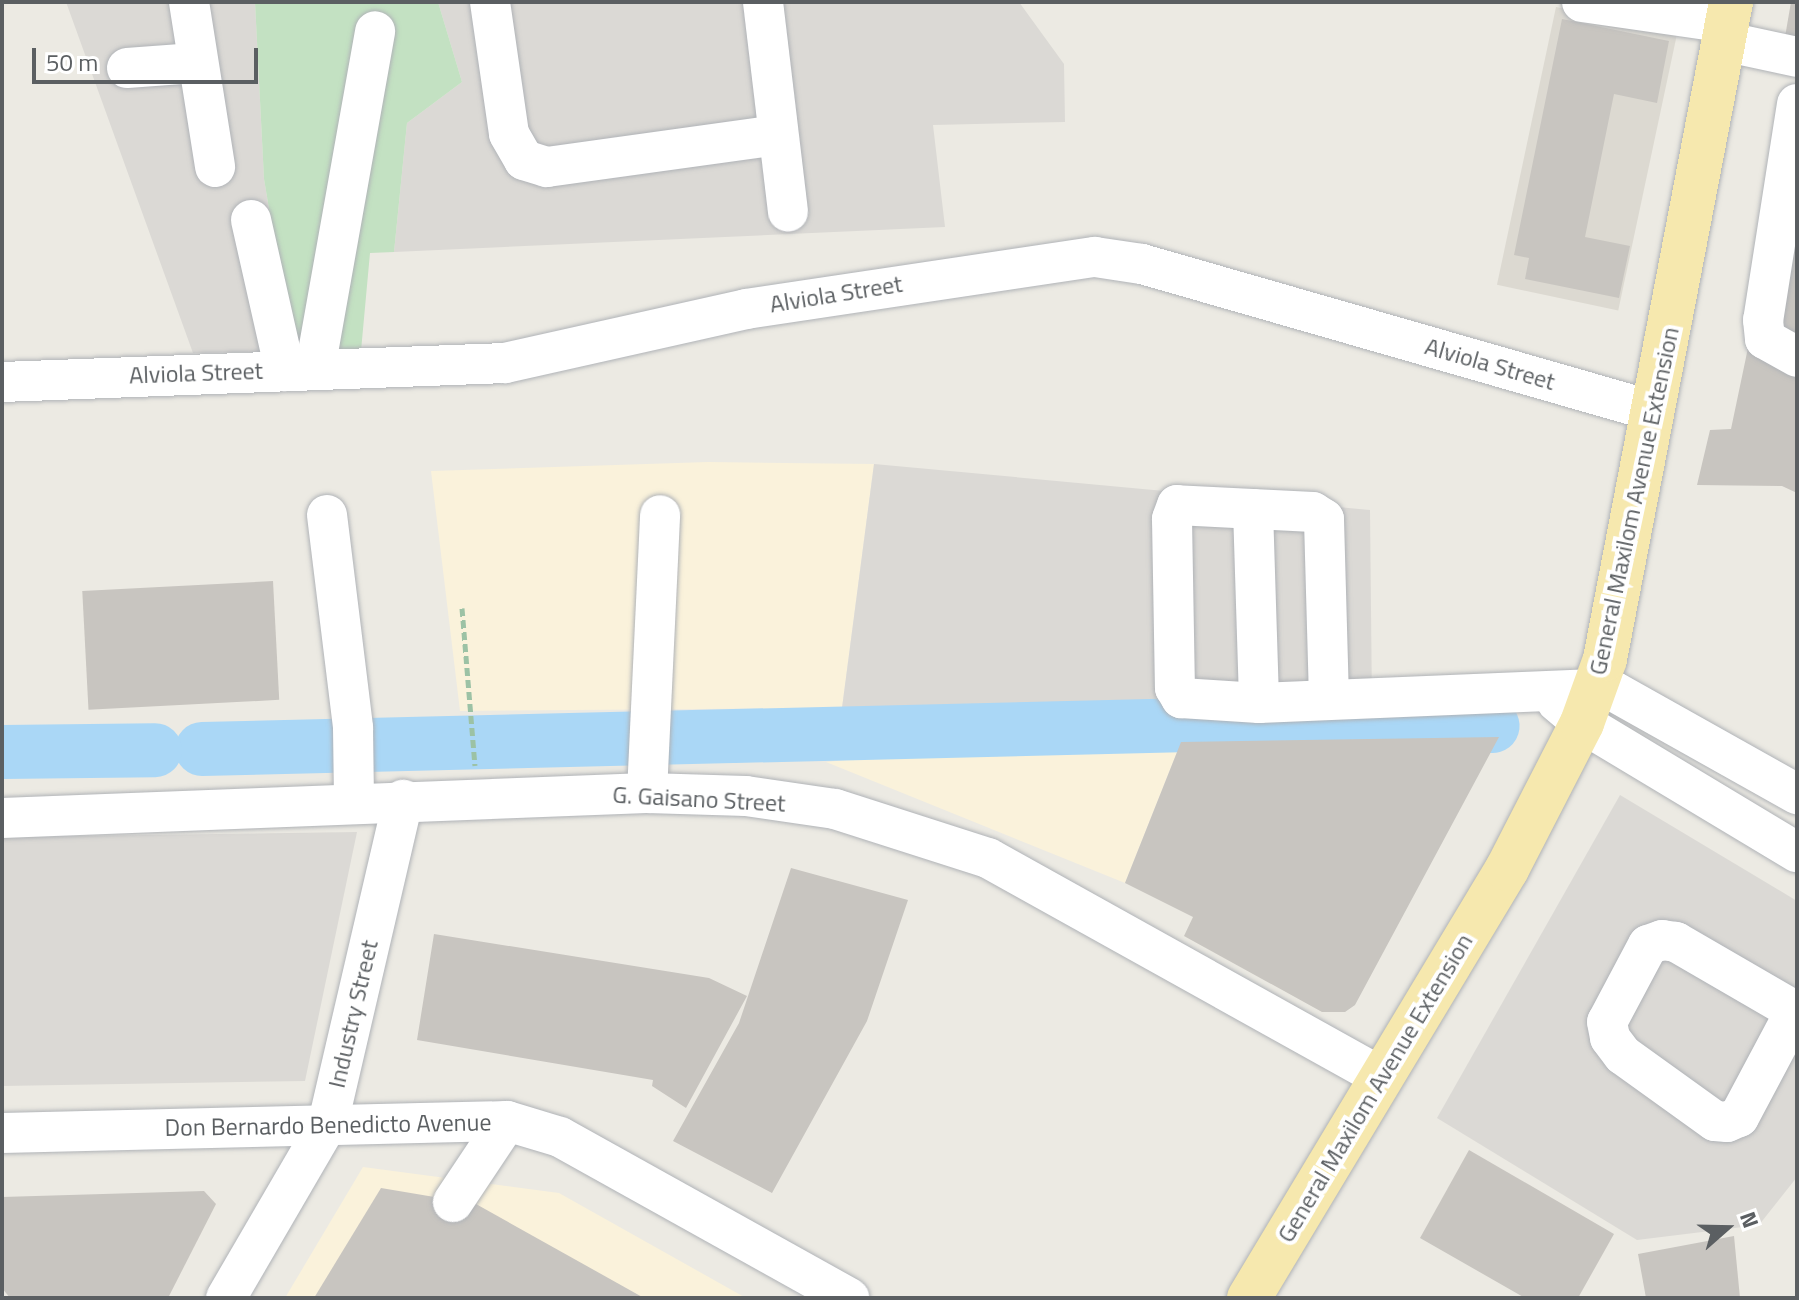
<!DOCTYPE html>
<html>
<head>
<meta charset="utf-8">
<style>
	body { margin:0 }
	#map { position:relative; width:1799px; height:1300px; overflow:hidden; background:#eceae3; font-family:"Titillium Web",sans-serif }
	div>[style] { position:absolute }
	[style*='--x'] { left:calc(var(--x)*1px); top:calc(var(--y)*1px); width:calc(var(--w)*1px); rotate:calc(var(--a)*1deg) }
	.commercial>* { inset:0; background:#faf2db }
	.industrial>* { inset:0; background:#dbd9d5 }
	.education>* { inset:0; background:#dcd9d1; transform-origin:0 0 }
	.green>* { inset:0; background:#c3e1c2 }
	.river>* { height:54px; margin:-27px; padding:0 27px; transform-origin:27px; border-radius:27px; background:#aad7f6 }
	.building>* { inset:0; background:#c8c5c0; transform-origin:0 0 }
	.path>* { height:5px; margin-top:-2.5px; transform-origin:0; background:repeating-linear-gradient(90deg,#9cc2a5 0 8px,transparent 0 12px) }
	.roads { filter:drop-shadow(0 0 2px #b0b3b7) drop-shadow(0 0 2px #b0b3b7) }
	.minor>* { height:40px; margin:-20px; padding:0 20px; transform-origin:20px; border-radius:20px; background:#fff }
	.major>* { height:44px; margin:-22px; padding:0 22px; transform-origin:22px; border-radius:22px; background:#f6e8ae }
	span { translate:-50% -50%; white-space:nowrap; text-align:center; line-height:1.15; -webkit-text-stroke:8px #fff; paint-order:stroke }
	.street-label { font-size:24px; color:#5b5f62 }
	.frame { position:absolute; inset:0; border:4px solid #5b5f62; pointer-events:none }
	.north { position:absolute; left:1687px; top:1188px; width:80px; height:80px; -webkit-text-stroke:6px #fff; paint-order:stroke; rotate:70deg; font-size:22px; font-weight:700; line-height:32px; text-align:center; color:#5b5f62 }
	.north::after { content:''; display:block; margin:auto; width:28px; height:36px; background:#5b5f62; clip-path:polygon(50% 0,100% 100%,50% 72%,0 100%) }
	.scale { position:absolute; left:32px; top:48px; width:226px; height:36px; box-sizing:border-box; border:4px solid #5b5f62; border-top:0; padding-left:10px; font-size:24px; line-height:28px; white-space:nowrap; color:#5b5f62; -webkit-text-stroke:6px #fff; paint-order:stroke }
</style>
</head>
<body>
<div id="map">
	<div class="commercial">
		<i style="clip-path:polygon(708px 462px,874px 464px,842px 708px,460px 711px,431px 471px)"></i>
		<i style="clip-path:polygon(1181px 742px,1125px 883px,826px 762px,988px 746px)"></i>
		<i style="clip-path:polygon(363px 1167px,559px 1193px,746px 1298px,285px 1298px)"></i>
	</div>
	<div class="industrial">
		<i style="clip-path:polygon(66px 2px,255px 2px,264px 179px,293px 351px,193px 353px)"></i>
		<i style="clip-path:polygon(438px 2px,1019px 2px,1064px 64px,1065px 122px,933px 125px,945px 227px,394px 252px,407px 123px,462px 82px)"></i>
		<i style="clip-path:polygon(874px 464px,1370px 510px,1372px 707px,842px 708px)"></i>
		<i style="clip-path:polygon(1620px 795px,1797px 901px,1797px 1177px,1759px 1225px,1637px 1240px,1437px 1118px)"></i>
		<i style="clip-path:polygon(357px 832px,305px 1081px,2px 1086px,2px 837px)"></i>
	</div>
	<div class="education">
		<i style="left:1556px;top:7px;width:124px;height:284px;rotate:12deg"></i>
	</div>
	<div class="green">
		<i style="clip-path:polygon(255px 2px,438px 2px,462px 82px,407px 123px,394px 252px,370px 253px,361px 351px,293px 351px,264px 179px)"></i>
	</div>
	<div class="river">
		<i style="--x:202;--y:749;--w:1233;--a:-1.39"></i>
		<i style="--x:1435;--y:719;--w:58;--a:6.9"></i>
		<i style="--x:2;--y:752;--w:153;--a:-0.7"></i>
	</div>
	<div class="building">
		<i style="clip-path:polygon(1791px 2px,1797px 2px,1797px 39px,1785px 37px)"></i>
		<i style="clip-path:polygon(1562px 19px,1669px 41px,1657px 103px,1614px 94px,1585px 237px,1630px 246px,1619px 298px,1525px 279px,1529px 258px,1514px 255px)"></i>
		<i style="clip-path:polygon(1797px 235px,1797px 340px,1775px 336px)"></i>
		<i style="clip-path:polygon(1749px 343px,1797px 359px,1797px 493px,1782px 486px,1697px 485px,1710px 430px,1731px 429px)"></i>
		<i style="left:273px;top:581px;width:119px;height:191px;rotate:87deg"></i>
		<i style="clip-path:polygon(1499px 737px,1355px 1005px,1345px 1012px,1322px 1012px,1184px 936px,1193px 917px,1125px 883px,1181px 742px)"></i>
		<i style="clip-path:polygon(791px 868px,908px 900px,867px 1021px,772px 1193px,673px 1141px,739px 1023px)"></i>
		<i style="clip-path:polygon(434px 934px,709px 978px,747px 996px,686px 1108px,652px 1086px,653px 1080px,417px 1040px)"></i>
		<i style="clip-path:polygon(1469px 1150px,1614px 1234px,1578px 1298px,1525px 1298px,1420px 1238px)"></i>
		<i style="clip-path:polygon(381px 1188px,476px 1204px,644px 1298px,314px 1298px)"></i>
		<i style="clip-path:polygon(204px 1191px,216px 1204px,168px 1298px,10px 1298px,2px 1288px,2px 1197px)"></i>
		<i style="clip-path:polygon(1734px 1236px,1740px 1298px,1646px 1298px,1638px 1254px)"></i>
	</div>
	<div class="path">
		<i style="--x:462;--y:608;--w:158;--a:85.3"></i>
	</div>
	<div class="roads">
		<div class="minor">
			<i style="--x:189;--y:2;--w:167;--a:81"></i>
			<i style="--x:490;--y:2;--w:133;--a:81.8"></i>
			<i style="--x:509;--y:134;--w:30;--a:60"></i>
			<i style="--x:524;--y:160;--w:24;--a:17"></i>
			<i style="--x:547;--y:167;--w:232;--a:-7.9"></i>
			<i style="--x:763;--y:2;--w:211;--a:83.2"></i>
			<i style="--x:1582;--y:2;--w:147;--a:8.2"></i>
			<i style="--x:1723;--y:41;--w:76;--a:12.2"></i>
			<i style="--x:127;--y:68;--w:68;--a:-4.2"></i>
			<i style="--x:1797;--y:104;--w:219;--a:98.9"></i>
			<i style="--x:1763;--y:320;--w:19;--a:84"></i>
			<i style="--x:1765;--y:339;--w:37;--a:29"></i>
			<i style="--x:251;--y:220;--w:155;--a:77.3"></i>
			<i style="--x:315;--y:369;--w:343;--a:-79.9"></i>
			<i style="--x:2;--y:382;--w:503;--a:-2.16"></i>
			<i style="--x:505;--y:363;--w:247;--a:-12.6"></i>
			<i style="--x:746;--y:309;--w:353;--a:-8.5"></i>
			<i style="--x:1095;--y:257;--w:48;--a:8.5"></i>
			<i style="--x:1142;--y:264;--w:532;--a:16.05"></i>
			<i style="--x:1253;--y:509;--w:194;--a:88.2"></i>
			<i style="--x:327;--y:515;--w:215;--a:83"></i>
			<i style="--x:353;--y:728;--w:76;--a:89.2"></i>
			<i style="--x:1329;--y:699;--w:180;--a:-91.6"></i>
			<i style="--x:1324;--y:519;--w:13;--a:-148"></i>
			<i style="--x:1313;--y:512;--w:136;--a:-177.1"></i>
			<i style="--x:1177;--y:505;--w:15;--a:110"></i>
			<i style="--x:1172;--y:519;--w:169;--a:89"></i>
			<i style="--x:1175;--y:688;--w:12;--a:59"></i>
			<i style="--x:1181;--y:698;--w:78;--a:3.7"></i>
			<i style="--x:1259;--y:703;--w:336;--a:-2.4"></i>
			<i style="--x:1595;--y:689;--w:20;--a:9"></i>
			<i style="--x:1615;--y:692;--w:209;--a:29.3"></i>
			<i style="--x:1557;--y:702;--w:33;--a:40"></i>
			<i style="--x:1582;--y:723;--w:251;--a:31"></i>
			<i style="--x:647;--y:793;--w:278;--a:-87.3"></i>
			<i style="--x:2;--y:818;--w:645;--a:-2.22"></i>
			<i style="--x:647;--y:793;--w:99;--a:1.7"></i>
			<i style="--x:746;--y:796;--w:90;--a:8.3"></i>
			<i style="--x:835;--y:809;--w:161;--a:17.8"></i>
			<i style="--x:988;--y:858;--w:449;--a:29.1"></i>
			<i style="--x:1795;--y:1011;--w:138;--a:-149.9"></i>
			<i style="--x:1676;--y:942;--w:14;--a:-172"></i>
			<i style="--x:1662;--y:940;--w:15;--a:160"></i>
			<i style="--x:1648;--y:945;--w:87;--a:118"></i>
			<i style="--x:1607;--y:1022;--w:16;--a:79"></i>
			<i style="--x:1610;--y:1038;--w:21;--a:53"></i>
			<i style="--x:1623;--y:1055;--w:113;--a:35.7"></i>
			<i style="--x:1715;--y:1121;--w:12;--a:5"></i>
			<i style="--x:1727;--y:1122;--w:13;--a:-23"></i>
			<i style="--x:1739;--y:1117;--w:123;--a:-62"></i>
			<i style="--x:2;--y:1133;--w:505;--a:-1.36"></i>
			<i style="--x:507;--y:1121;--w:55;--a:16.8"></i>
			<i style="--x:560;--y:1137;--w:331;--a:29.1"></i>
			<i style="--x:453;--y:1202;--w:97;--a:-56.3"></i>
			<i style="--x:226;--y:1298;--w:203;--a:-59.8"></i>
			<i style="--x:328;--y:1123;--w:332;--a:-76.9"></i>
		</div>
		<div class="major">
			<i style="--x:1249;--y:1298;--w:501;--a:-58.98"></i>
			<i style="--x:1507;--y:869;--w:164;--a:-62.8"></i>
			<i style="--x:1582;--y:723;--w:68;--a:-70.2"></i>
			<i style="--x:1605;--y:659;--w:669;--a:-79.14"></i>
		</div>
	</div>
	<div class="street-label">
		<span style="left:836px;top:294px;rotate:-9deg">Alviola Street</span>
		<span style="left:1490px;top:364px;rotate:16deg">Alviola Street</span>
		<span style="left:196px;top:373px;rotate:-2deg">Alviola Street</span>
		<span style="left:1634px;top:501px;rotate:-78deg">General Maxilom Avenue Extension</span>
		<span style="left:699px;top:799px;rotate:3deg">G. Gaisano Street</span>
		<span style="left:353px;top:1014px;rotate:-77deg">Industry Street</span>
		<span style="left:1375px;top:1088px;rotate:-59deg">General Maxilom Avenue Extension</span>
		<span style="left:328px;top:1125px;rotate:-1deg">Don Bernardo Benedicto Avenue</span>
	</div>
	<div class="frame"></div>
	<div class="north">N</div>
	<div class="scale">50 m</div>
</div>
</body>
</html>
